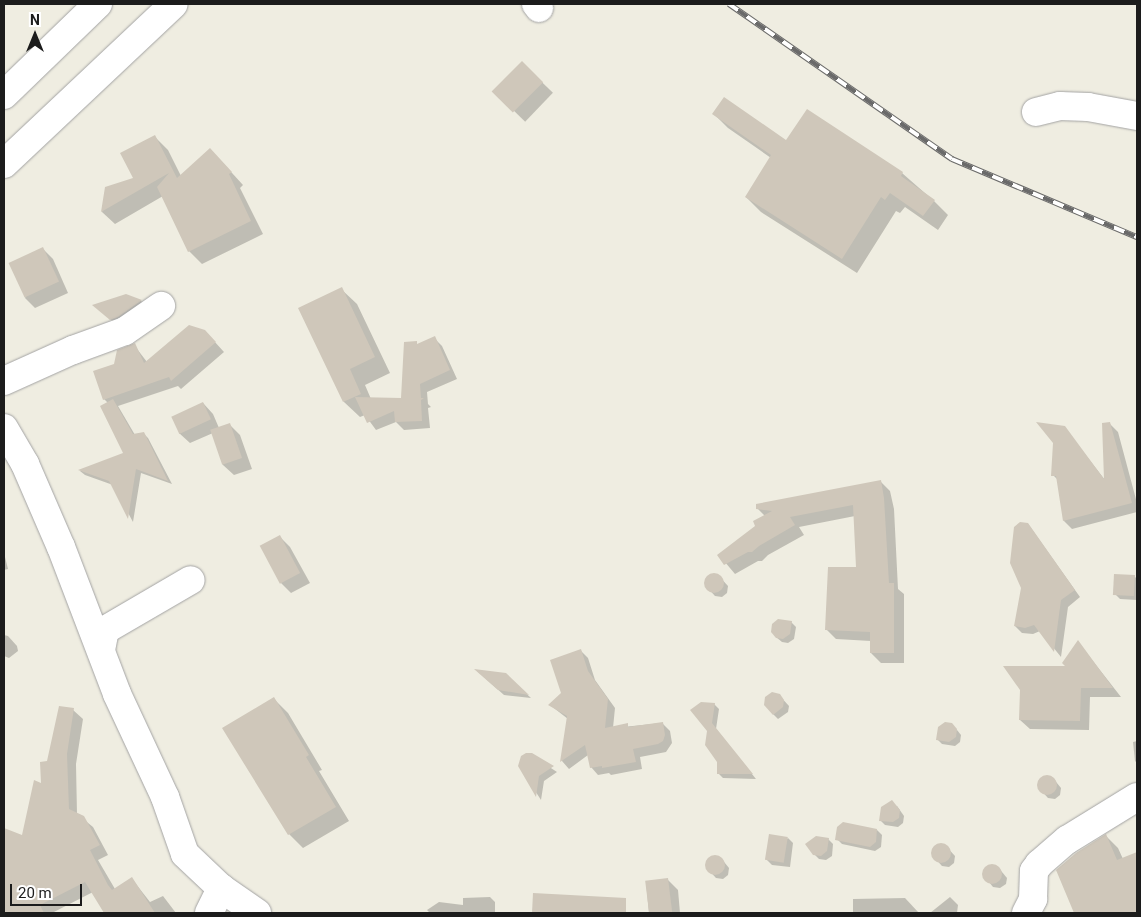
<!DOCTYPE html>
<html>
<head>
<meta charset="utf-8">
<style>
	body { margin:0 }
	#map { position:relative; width:1141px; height:917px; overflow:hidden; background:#efede1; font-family:Roboto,sans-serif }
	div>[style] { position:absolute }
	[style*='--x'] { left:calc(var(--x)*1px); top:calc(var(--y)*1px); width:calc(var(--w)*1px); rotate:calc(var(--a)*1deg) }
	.shadow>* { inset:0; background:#0003; transform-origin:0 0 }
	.building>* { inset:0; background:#cfc7ba; transform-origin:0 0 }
	.round { border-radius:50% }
	.roads { filter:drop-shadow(0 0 1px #a3a3a3) drop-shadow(0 0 1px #a3a3a3) }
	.minor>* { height:28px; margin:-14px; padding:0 14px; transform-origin:14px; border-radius:14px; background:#fff }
	.rail>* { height:5.5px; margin-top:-2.75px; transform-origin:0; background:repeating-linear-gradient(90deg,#fff 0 11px,#6a6a6a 0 22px); box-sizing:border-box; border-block:1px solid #6a6a6a }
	span { translate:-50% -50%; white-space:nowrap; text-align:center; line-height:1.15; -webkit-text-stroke:4px #fff; paint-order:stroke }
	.frame { position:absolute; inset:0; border:5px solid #1c1c1c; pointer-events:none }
	.north { position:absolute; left:10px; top:10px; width:50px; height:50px; -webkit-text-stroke:4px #fff; paint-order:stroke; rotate:0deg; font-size:14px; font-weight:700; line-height:20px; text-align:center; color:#1c1c1c }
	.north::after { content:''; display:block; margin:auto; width:18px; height:22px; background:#1c1c1c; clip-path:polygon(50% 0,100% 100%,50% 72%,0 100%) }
	.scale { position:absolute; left:10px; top:884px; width:72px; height:22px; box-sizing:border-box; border:2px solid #1c1c1c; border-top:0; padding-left:6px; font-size:15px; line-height:18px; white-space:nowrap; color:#1c1c1c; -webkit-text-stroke:4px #fff; paint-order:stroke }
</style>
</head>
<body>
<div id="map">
	<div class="shadow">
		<i style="left:522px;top:63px;width:43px;height:40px;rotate:44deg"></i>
		<i style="clip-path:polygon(807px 111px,902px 173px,934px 201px,948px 215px,938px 230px,905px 207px,900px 213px,896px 211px,857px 273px,761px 212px,746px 197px,771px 158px,728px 128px,714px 114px,786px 142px)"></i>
		<i style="clip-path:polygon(155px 137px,168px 150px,181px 176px,222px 162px,243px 185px,240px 188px,263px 234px,202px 264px,189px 251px,163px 196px,115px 224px,102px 212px,106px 188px,134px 179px)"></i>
		<i style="clip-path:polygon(43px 249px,53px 259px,68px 293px,35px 308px,25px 298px)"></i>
		<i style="clip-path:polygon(341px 289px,357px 304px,390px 373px,365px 385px,371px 399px,403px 399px,416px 343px,418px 345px,434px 338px,442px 346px,457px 379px,427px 392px,428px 404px,431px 407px,428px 408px,430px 428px,404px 430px,396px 422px,376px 430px,365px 415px,360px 417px,344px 402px)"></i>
		<i style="clip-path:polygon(126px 296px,141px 301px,146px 305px,116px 324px,99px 309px)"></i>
		<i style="clip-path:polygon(214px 341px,224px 352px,181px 389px,178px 386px,118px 406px,135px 435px,143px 433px,148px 438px,172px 484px,141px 473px,133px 522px,113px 485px,85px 475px,80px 471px,125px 454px,108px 403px,104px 399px,115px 365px,134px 345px,147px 362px)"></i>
		<i style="clip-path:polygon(203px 403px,213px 414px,219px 428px,229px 424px,240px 435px,252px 469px,234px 475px,223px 465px,213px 433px,190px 443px,179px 433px)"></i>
		<i style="clip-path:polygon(1109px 423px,1118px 432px,1137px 503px,1137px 512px,1072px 529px,1064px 521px,1058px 480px,1053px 475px,1064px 427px,1105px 480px)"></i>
		<i style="clip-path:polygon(880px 481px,890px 491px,894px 509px,898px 589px,904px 594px,904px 663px,881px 663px,871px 653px,871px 641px,836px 639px,826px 629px,858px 569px,855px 516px,799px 527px,804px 535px,768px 555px,762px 561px,758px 561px,735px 574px,719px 555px,757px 527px,765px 516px,758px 509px)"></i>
		<i style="clip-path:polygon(1028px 524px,1080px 597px,1068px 607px,1061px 657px,1040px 631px,1033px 634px,1022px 633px,1015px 626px,1022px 588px)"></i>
		<i style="clip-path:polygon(279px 536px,290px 547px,310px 583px,291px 593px,281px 583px)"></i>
		<i style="clip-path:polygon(4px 553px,8px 569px,4px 570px)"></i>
		<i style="clip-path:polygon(712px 574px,718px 575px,728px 586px,727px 593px,722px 597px,715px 596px,705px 585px,706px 578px)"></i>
		<i style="clip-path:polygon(1134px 576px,1137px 579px,1137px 600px,1120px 599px,1115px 594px)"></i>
		<i style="clip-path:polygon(791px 622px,796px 627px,794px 639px,788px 643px,782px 642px,776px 637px)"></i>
		<i style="clip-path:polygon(4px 635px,8px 636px,17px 646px,18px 651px,9px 658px,4px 656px)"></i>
		<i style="clip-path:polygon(1078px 642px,1121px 697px,1090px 697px,1089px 730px,1030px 729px,1020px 720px,1067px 668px)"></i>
		<i style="clip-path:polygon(580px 650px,588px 658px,595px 680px,615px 708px,613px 728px,662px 723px,670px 731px,672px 743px,666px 752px,640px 757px,642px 769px,611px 775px,609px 773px,598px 775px,591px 767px,588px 755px,569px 769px,562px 761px,568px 719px,550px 705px,562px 693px)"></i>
		<i style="clip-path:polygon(477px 671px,505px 674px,531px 698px,504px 695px)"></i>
		<i style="clip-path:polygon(779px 695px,789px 706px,788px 712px,778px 719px,773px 714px)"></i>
		<i style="clip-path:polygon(274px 699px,288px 713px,322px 770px,319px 771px,349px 821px,303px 848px,289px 834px)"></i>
		<i style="clip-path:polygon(714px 704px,719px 709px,716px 729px,756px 779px,723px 778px,718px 773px,718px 761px,708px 730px)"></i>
		<i style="clip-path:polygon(73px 710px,83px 719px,76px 764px,77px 814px,93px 827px,108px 855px,98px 860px,115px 889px,132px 879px,150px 902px,163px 896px,176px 913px,105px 913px,93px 892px,52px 913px,4px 913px,4px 874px,35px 863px,42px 785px,48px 763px)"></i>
		<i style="clip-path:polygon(957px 730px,961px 735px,960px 742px,955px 746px,942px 744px,937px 739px)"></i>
		<i style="clip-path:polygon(1137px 741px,1137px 763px,1135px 761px,1133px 742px)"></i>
		<i style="clip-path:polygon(531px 755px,557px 772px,544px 781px,541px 800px,519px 766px)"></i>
		<i style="clip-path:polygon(1045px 776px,1052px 777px,1061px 788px,1060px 795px,1055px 799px,1048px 798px,1038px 787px,1039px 780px)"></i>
		<i style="clip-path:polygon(897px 806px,904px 816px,903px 823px,898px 827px,885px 825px,880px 820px)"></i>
		<i style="clip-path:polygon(877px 830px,882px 835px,881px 847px,875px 851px,842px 844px,837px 839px)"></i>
		<i style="clip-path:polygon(1106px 836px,1118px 848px,1123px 859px,1137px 853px,1137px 913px,1075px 913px,1058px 870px)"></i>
		<i style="clip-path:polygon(788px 838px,793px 843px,790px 867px,772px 865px,767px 860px)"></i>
		<i style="clip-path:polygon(828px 839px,833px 844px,832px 856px,826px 860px,819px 859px,814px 854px)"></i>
		<i style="clip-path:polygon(938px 844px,945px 845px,955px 856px,954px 863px,949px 867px,942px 866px,932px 855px,933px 848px)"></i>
		<i style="clip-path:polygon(713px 857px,720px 857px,729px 868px,728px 875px,723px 879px,716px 878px,706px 867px,707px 860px)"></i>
		<i style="clip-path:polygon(990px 866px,997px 866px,1007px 878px,1006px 884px,1000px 888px,993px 887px,984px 876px,985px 869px)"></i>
		<i style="clip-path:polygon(667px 879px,678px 890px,680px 913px,649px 913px,646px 882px)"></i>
		<i style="clip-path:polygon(534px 894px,610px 907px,610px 913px,533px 913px)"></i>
		<i style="clip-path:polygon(490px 897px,495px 902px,495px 913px,430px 913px,427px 910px,439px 902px,463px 905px,463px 898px)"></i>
		<i style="clip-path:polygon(950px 897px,958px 905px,957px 913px,930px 913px)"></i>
		<i style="clip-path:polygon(905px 898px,919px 913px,853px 913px,853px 899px)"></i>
	</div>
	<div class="building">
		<i style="left:522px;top:61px;width:30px;height:43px;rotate:45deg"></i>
		<i style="clip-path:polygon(724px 97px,786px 140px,807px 109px,903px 172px,901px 176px,935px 200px,923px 216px,890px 193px,885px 200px,881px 197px,842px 259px,745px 197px,771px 155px,712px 114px)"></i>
		<i style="clip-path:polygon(155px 135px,177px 178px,210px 148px,232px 172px,229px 174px,251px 221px,188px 252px,157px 187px,169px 173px,101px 212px,105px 187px,133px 178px,120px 153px)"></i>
		<i style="left:43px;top:247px;width:38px;height:38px;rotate:65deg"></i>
		<i style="clip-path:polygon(342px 287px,375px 357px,350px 369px,361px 394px,343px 402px,298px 308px)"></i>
		<i style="clip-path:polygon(126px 294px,142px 300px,118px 317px,110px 320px,92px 305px)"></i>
		<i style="clip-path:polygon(189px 325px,205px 330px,216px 342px,171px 381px,169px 377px,103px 400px,93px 371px,114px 364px,117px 350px,135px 343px,144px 363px)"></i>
		<i style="clip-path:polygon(435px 336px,450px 370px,420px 384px,421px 398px,424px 398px,421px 400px,422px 421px,395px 422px,394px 411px,367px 423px,355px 397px,401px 398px,404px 342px,417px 341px,417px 344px)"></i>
		<i style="clip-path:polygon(113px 399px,133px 434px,144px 432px,168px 481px,136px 469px,128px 519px,109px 481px,78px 470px,123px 453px,100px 406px)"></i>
		<i style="left:203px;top:402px;width:19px;height:35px;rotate:65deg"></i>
		<i style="clip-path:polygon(1036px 422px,1065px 426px,1104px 479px,1102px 423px,1110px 422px,1132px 503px,1063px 521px,1056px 476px,1051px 476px,1053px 443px)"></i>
		<i style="left:230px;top:423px;width:37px;height:21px;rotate:71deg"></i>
		<i style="clip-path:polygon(881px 480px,884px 498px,889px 583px,894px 583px,894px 653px,870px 653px,870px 632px,825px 630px,828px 567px,856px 567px,853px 505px,790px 517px,795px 525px,759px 546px,752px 552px,748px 552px,724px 565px,717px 555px,755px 526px,753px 521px,772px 511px,756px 509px,756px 504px)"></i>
		<i style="clip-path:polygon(1020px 522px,1028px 523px,1075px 590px,1061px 600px,1054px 652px,1034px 625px,1025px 628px,1014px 626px,1021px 588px,1010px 563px,1014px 527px)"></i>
		<i style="left:280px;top:535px;width:43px;height:23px;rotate:62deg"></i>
		<i class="round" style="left:704px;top:573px;width:20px;height:20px"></i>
		<i style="left:1114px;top:574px;width:21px;height:21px;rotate:3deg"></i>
		<i style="clip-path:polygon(778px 619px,792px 621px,790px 634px,783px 639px,776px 638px,771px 632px,772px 624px)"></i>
		<i style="clip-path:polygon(1078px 640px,1113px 688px,1081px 688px,1080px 721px,1019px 720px,1020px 690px,1003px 666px,1065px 666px,1062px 663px)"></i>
		<i style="clip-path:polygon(581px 649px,588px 671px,608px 699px,605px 728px,628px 723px,628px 727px,663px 722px,665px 735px,663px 741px,658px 744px,633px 749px,636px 762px,602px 768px,602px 766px,590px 768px,585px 745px,560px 762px,567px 716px,548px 705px,561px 693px,550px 660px)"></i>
		<i style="clip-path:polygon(474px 669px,506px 673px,529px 695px,498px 690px)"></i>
		<i style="clip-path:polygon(772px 692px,780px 694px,784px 700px,783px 707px,773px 715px,764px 705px,765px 697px)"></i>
		<i style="clip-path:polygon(274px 697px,309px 755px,306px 757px,336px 807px,288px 835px,222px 728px)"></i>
		<i style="clip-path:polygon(701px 702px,715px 703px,712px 723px,753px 774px,717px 774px,717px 762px,705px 745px,707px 731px,690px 710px)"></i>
		<i style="clip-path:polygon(59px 706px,74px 708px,67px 754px,69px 809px,84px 816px,100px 845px,90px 850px,108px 885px,112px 890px,132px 877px,155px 913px,104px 913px,85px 882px,40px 905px,44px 913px,4px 913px,4px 828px,22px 835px,34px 780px,41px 783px,40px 762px,47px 761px)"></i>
		<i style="clip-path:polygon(945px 722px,952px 723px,957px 729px,956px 737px,949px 742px,936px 740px,938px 727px)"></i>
		<i style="clip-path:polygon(526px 753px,532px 753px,554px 766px,539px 776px,536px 797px,518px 766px,521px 756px)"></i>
		<i class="round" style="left:1037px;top:775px;width:20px;height:20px"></i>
		<i style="clip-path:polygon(892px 800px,900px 810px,899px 818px,893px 822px,879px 821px,881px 807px)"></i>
		<i style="clip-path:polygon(843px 822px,877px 829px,876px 842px,870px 847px,835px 840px,837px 827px)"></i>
		<i style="left:769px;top:834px;width:19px;height:26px;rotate:9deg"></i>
		<i style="clip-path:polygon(1106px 834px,1117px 860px,1137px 852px,1137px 913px,1074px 913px,1056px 870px,1076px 853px)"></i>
		<i style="clip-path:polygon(816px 836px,829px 838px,827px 851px,821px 856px,813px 855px,805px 844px)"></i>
		<i class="round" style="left:931px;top:843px;width:20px;height:20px"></i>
		<i class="round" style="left:705px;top:855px;width:20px;height:20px"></i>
		<i class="round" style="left:982px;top:864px;width:20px;height:20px"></i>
		<i style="left:668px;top:878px;width:35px;height:23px;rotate:83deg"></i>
		<i style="clip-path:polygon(533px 893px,626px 898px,626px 913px,532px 913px)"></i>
	</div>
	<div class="roads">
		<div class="minor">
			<i style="--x:536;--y:4;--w:5;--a:53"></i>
			<i style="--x:4;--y:95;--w:131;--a:-44.1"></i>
			<i style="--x:1036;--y:112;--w:25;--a:-14"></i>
			<i style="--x:1060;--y:106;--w:28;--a:2"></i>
			<i style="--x:1088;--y:107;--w:50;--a:10.4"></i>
			<i style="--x:4;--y:164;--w:233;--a:-43.3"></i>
			<i style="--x:4;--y:381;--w:76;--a:-24.2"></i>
			<i style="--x:73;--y:350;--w:55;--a:-20.1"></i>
			<i style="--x:125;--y:331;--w:44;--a:-34.8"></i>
			<i style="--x:4;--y:428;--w:42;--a:59.7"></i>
			<i style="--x:25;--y:464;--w:90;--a:66.6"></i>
			<i style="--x:61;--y:547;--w:157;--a:69.1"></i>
			<i style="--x:117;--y:694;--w:114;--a:65"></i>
			<i style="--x:165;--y:797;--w:60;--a:70.7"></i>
			<i style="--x:185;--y:854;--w:50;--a:43.4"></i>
			<i style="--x:221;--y:888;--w:44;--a:34.8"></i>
			<i style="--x:101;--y:650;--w:20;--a:-79"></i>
			<i style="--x:105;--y:630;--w:99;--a:-30.2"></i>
			<i style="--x:209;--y:913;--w:28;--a:-64"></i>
			<i style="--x:1026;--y:913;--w:16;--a:-63"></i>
			<i style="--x:1033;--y:899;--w:28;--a:-88"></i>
			<i style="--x:1034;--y:871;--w:9;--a:-54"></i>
			<i style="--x:1039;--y:864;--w:37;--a:-41"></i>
			<i style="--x:1067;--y:840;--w:82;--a:-31.6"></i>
		</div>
	</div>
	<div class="rail">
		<i style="--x:729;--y:4;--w:272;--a:34.8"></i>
		<i style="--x:952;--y:159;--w:201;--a:22.9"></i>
	</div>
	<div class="frame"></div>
	<div class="north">N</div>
	<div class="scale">20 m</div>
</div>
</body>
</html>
